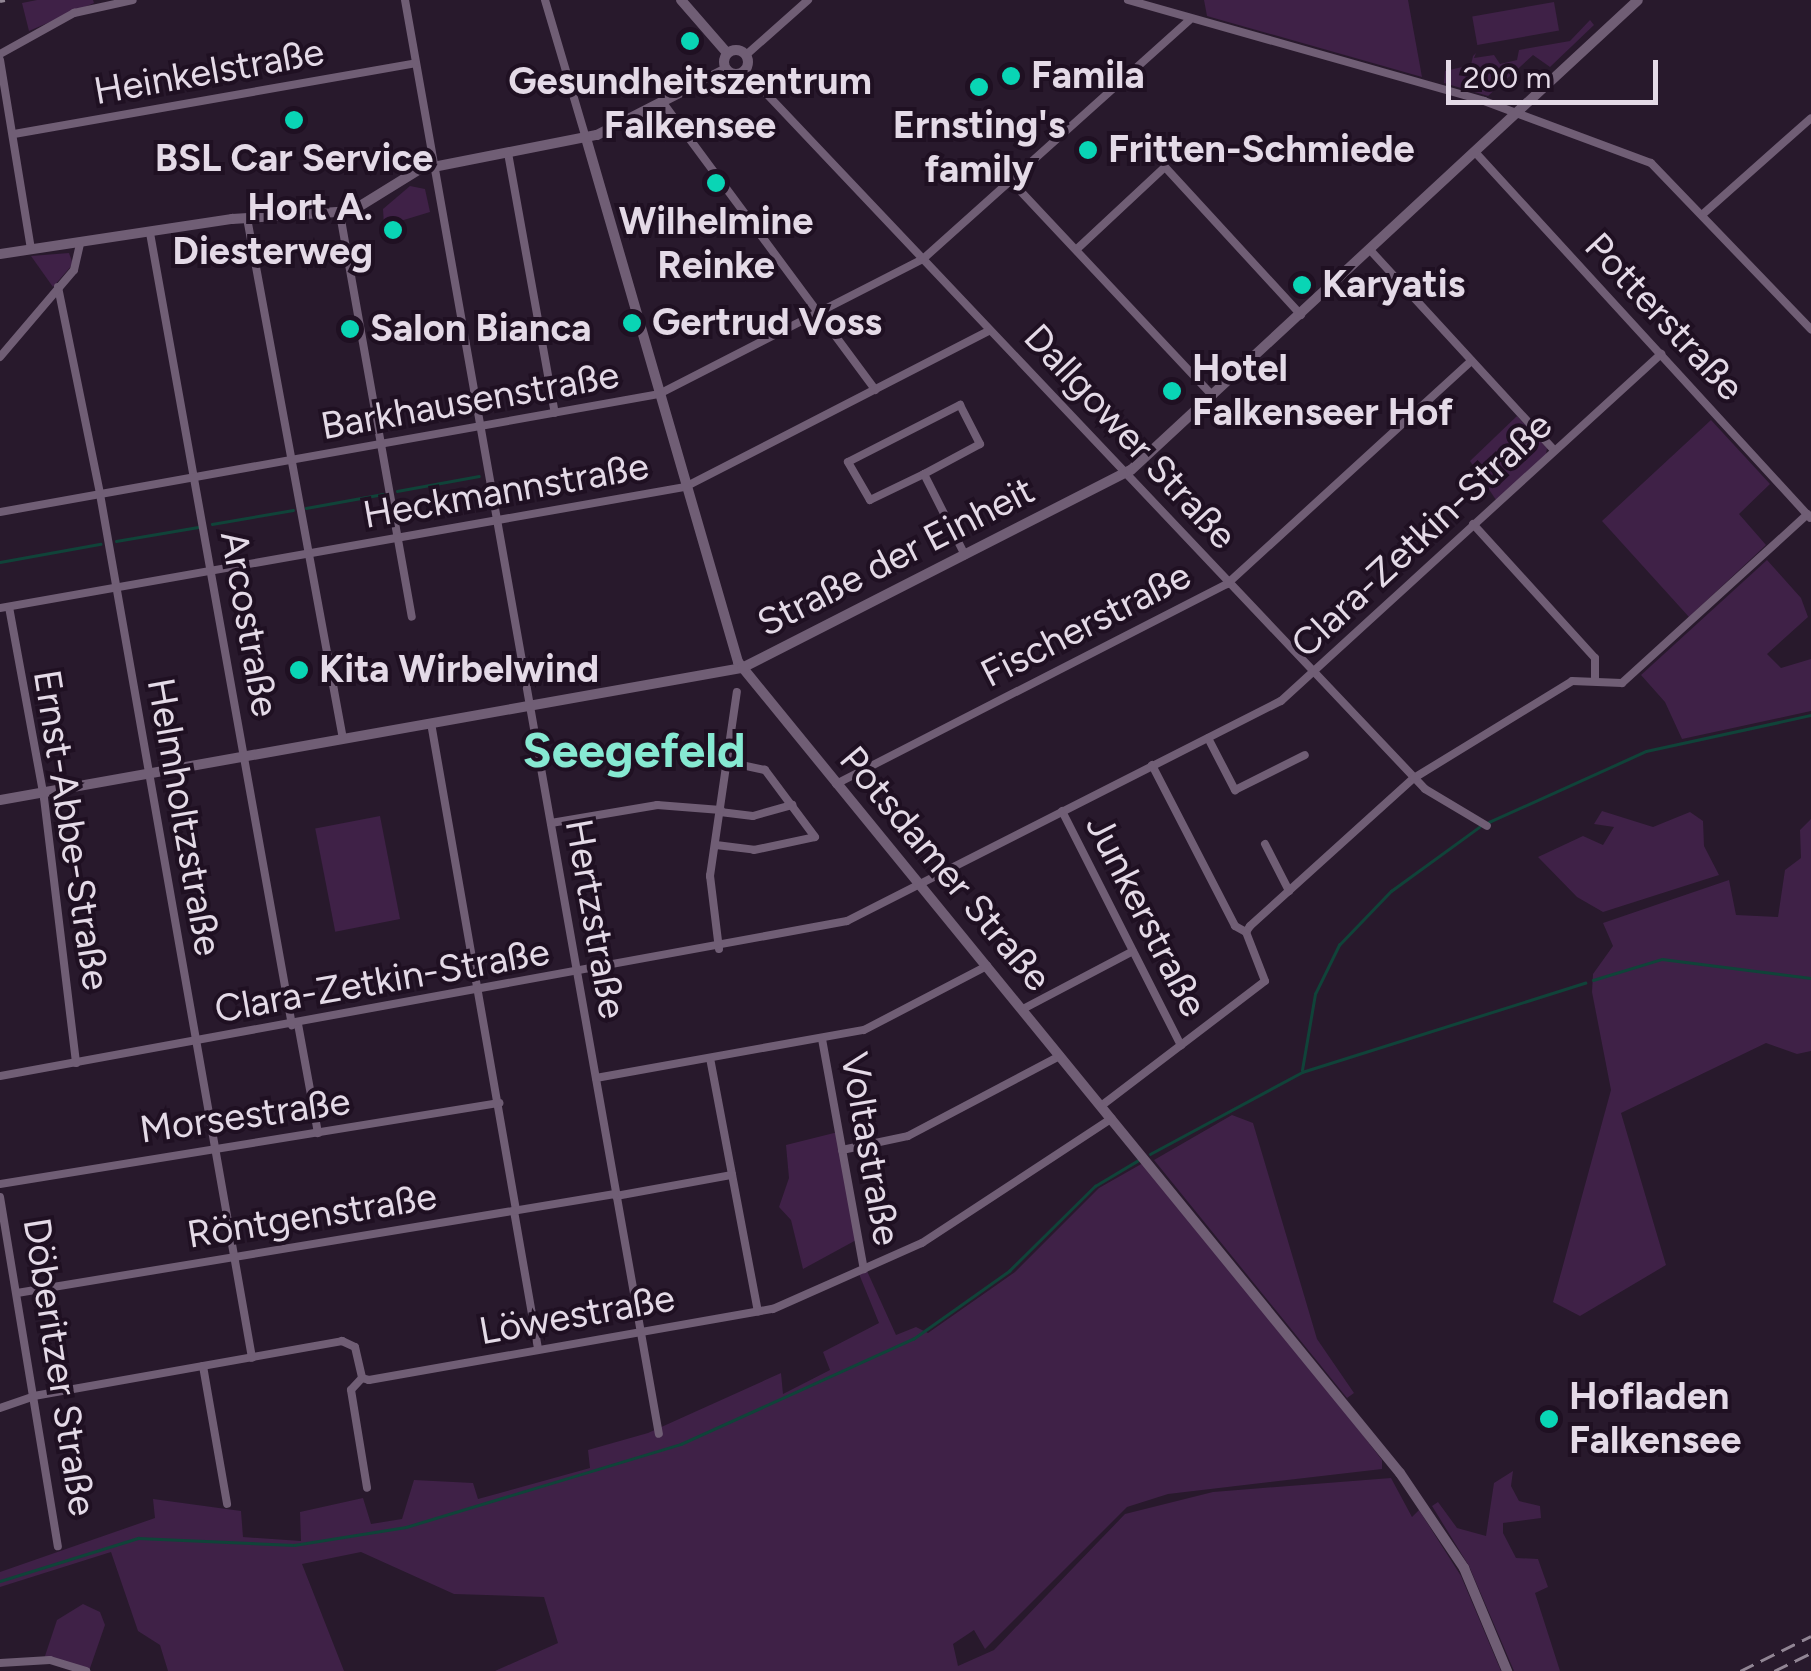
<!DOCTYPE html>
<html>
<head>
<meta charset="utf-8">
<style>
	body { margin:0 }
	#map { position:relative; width:1811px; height:1671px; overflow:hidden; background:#28192c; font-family:Figtree,sans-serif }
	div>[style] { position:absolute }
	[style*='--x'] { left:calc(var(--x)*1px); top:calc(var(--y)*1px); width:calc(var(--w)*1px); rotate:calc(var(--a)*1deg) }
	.green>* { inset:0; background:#3f2147; transform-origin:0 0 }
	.stream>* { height:2.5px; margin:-1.25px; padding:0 1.25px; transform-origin:1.25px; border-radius:1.25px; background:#104339 }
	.minor>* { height:8px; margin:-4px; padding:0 4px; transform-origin:4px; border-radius:4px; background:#705e75 }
	.tertiary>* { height:10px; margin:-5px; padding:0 5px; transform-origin:5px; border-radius:5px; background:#705e75 }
	.tertiary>.ring { margin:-5px; padding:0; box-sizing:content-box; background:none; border:10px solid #705e75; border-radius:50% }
	.rail>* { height:2.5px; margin-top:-1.25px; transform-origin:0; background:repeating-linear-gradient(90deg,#918594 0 15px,transparent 0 23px) }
	.dots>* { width:28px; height:28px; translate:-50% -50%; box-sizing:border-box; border:5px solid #1f1022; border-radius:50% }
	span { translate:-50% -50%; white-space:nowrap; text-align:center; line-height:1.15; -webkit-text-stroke:8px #1f1022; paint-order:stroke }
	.street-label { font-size:38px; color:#e4dae7 }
	.poi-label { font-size:38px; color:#e4dae7; font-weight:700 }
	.left { translate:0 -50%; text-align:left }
	.right { translate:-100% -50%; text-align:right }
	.district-label { font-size:48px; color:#86e9d2; font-weight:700 }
	.scale { position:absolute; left:1446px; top:60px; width:212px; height:45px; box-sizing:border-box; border:5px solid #e4dae7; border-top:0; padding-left:12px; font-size:30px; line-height:35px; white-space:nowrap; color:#e4dae7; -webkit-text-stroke:8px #1f1022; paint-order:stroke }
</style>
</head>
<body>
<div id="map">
	<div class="green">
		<i style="clip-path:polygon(37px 0,93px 0,94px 3px,29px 31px,22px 3px)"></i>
		<i style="clip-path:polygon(1204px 0,1408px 0,1422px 77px,1207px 16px)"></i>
		<i style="left:1554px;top:2px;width:29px;height:83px;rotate:80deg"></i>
		<i style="clip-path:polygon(1590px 20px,1594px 25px,1550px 67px,1533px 55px,1488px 96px,1444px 83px,1445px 71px,1471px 65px,1473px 56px,1476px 53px,1474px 58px,1494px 55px,1500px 64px,1517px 60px,1519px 50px,1570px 41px)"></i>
		<i style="clip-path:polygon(410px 186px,425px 189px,430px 212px,384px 226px,383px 209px)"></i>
		<i style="clip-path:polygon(69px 253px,73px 264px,53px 287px,31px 256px)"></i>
		<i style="clip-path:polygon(1517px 416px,1547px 448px,1546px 455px,1496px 500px,1470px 461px)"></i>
		<i style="clip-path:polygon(1711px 420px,1770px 484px,1739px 514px,1766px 545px,1689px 617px,1602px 521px)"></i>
		<i style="clip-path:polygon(1767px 560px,1801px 598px,1808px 617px,1767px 654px,1781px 668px,1811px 659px,1811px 711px,1682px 739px,1665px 702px,1641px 675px)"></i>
		<i style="clip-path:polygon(1602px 811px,1653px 827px,1690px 812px,1703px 821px,1704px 846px,1719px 875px,1603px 912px,1577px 897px,1538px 857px,1583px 836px,1603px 845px,1614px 827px,1594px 824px)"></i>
		<i style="left:380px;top:816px;width:105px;height:66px;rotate:79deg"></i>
		<i style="clip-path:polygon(1811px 819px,1811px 1051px,1797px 1054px,1766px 1043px,1621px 1113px,1666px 1265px,1580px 1316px,1553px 1302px,1611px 1090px,1592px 992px,1593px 974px,1613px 946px,1603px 923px,1729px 880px,1736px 915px,1778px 917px,1785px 870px,1801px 858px,1800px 830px)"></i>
		<i style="clip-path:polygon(1232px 1115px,1253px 1123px,1317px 1339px,1354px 1393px,1347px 1398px,1154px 1160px)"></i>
		<i style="clip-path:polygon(838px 1132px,858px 1239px,803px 1269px,791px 1220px,779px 1207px,789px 1178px,786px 1145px)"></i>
		<i style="clip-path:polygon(1143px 1163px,1295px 1347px,1382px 1460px,1382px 1469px,1168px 1494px,1127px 1507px,985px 1649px,974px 1630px,953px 1644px,958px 1666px,994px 1650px,1125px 1514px,1213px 1492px,1391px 1478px,1412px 1517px,1419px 1510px,1461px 1576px,1501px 1671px,495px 1671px,558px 1643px,544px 1597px,454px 1594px,361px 1552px,302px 1564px,344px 1671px,168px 1671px,160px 1645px,138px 1631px,111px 1552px,0 1587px,0 1572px,155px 1518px,153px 1499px,241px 1511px,243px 1537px,301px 1541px,300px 1512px,363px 1498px,371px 1524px,402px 1519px,414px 1480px,473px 1483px,478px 1499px,590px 1468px,588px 1450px,648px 1433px,781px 1373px,783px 1394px,830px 1370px,823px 1352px,879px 1323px,859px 1274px,867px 1271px,896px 1335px,916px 1327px,928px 1333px,1015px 1272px,1099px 1188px)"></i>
		<i style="clip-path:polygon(1513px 1471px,1511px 1486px,1519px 1501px,1540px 1506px,1541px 1518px,1503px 1523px,1503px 1533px,1516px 1558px,1538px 1559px,1548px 1587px,1535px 1593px,1560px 1671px,1514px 1671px,1469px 1566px,1432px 1506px,1438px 1502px,1457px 1528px,1486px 1536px,1494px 1483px)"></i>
		<i style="clip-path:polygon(83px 1604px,100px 1612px,105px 1625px,89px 1671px,44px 1659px,57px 1620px)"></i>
	</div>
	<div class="stream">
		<i style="--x:397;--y:491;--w:83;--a:-10.4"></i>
		<i style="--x:306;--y:508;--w:78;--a:-10.3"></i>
		<i style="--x:212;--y:524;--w:82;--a:-9.8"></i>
		<i style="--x:116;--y:541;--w:83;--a:-9.7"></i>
		<i style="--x:0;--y:562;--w:102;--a:-10.2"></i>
		<i style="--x:1489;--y:822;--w:172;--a:-24.3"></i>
		<i style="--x:1646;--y:751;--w:169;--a:-12.3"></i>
		<i style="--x:1593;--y:980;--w:72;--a:-16.9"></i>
		<i style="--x:1662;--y:959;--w:150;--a:7.3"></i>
		<i style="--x:1302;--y:1070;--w:77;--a:-80.3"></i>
		<i style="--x:1315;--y:994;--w:55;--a:-63.9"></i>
		<i style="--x:1339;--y:945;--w:75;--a:-46.1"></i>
		<i style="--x:1391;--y:891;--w:109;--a:-36"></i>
		<i style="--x:1150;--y:1154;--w:173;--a:-28.3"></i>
		<i style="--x:1302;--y:1072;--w:297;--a:-17.5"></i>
		<i style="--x:0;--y:1581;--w:145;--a:-17.3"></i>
		<i style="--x:138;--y:1538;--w:156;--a:2.6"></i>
		<i style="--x:294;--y:1545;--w:113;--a:-9.1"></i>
		<i style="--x:406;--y:1527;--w:287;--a:-16.8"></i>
		<i style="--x:681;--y:1444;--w:255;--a:-24.4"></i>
		<i style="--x:913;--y:1339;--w:118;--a:-35.3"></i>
		<i style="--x:1009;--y:1271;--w:121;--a:-44.7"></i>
		<i style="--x:1095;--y:1186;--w:49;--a:-30.8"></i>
	</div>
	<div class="minor">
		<i style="--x:405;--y:0;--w:1456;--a:79.96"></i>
		<i style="--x:545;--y:0;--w:144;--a:73.5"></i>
		<i style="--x:1128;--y:0;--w:370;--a:15.8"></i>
		<i style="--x:1484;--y:101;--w:178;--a:20.4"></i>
		<i style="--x:1651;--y:163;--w:231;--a:46.1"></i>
		<i style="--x:0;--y:54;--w:85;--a:-29"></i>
		<i style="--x:74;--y:13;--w:60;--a:-12.4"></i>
		<i style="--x:746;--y:55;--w:83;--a:-41.6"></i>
		<i style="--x:0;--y:60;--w:192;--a:80.7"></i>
		<i style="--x:744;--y:70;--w:990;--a:46.55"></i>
		<i style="--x:1425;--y:789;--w:72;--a:30.8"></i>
		<i style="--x:663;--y:103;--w:357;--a:53.5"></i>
		<i style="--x:14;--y:134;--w:407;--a:-10"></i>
		<i style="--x:1475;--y:152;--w:496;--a:47.5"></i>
		<i style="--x:508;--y:153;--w:264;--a:79.8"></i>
		<i style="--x:1010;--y:180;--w:296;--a:46.8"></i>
		<i style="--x:340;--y:214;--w:409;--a:79.9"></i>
		<i style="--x:1703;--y:214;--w:144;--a:-41.6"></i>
		<i style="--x:247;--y:218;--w:530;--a:79.56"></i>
		<i style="--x:150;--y:233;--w:805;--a:79.84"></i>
		<i style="--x:1077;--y:249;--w:120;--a:-43"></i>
		<i style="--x:1165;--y:167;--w:201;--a:47.4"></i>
		<i style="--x:1371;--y:251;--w:270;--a:47.4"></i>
		<i style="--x:58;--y:287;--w:211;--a:78.5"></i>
		<i style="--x:100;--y:494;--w:877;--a:80.02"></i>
		<i style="--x:0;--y:357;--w:114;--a:-49.6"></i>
		<i style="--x:74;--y:270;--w:27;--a:-77"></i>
		<i style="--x:924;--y:474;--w:60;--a:154.3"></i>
		<i style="--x:870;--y:500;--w:44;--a:-120.1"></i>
		<i style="--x:848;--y:462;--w:126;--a:-27"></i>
		<i style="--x:960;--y:405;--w:44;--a:62.9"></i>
		<i style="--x:980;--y:444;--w:64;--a:151.8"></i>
		<i style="--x:924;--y:474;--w:91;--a:63.2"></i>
		<i style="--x:0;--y:512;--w:669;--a:-10.15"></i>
		<i style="--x:659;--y:394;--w:297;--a:-27.1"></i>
		<i style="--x:923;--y:259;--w:358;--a:-41.9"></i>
		<i style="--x:1473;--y:524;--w:181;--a:47.7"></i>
		<i style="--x:1595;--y:658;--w:22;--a:90"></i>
		<i style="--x:9;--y:607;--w:194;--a:79.6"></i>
		<i style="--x:44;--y:798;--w:267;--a:83.1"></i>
		<i style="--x:0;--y:608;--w:696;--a:-10.02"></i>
		<i style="--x:685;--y:487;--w:341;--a:-27.2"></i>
		<i style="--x:431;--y:723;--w:495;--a:80.1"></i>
		<i style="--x:1208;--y:738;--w:59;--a:62.6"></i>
		<i style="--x:1235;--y:790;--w:78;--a:-26.6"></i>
		<i style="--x:1152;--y:765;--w:181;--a:62.7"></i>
		<i style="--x:1235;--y:926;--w:13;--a:29"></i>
		<i style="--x:836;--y:784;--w:439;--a:-27.1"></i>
		<i style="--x:1227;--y:584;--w:331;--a:-42.4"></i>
		<i style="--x:1062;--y:811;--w:263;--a:63.1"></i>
		<i style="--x:720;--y:812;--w:33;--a:7"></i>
		<i style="--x:753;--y:816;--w:41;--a:-15.8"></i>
		<i style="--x:551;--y:823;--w:108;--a:-9.6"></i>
		<i style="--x:657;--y:805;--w:64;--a:4.5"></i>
		<i style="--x:1265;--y:844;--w:53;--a:62.9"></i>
		<i style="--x:716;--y:845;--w:38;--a:7"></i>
		<i style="--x:754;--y:850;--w:62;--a:-12"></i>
		<i style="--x:815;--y:837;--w:84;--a:-126.7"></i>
		<i style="--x:765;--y:770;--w:39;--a:-168"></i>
		<i style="--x:719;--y:949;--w:74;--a:-97"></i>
		<i style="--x:710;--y:876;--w:186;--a:-81.7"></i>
		<i style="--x:1023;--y:1009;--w:124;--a:-27.8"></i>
		<i style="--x:298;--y:1024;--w:111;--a:79.6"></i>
		<i style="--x:822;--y:1039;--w:234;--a:79.7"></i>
		<i style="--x:710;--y:1058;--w:258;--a:79.3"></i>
		<i style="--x:0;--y:1076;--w:861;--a:-10.37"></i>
		<i style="--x:847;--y:921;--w:487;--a:-26.9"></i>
		<i style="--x:1281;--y:701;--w:515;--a:-42.4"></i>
		<i style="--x:596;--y:1078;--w:272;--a:-10.2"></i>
		<i style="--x:864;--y:1030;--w:139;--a:-27.5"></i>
		<i style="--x:1101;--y:1106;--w:206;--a:-37.3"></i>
		<i style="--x:1265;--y:981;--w:53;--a:-111.2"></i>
		<i style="--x:1246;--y:932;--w:7;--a:-56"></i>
		<i style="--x:1250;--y:926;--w:221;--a:-42.1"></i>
		<i style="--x:1414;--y:778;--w:185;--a:-31.5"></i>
		<i style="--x:1572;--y:681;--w:50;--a:2.3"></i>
		<i style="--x:1622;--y:683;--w:251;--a:-42.3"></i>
		<i style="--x:842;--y:1150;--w:67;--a:-12"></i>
		<i style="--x:908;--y:1136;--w:172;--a:-27.8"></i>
		<i style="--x:0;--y:1184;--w:506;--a:-9.22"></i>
		<i style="--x:616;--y:1196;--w:118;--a:-10.3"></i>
		<i style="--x:0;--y:1197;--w:354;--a:80.6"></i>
		<i style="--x:514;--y:1211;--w:140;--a:80.1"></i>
		<i style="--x:17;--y:1293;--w:606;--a:-9.4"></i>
		<i style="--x:203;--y:1366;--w:140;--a:80.1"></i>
		<i style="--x:362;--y:1378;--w:16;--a:133"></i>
		<i style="--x:351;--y:1390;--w:99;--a:80.7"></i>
		<i style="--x:0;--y:1408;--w:36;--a:-19"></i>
		<i style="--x:34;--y:1396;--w:313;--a:-10.1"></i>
		<i style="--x:342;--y:1341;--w:14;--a:25"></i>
		<i style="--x:355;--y:1347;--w:32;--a:77"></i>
		<i style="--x:362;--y:1378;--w:7;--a:16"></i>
		<i style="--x:369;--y:1380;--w:410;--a:-10"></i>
		<i style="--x:773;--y:1309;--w:163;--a:-23.9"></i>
		<i style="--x:922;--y:1243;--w:227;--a:-33.3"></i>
		<i style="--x:0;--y:1663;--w:50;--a:-3.4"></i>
		<i style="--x:50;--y:1660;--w:38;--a:17"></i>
	</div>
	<div class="tertiary">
		<i style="--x:681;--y:0;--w:70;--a:49"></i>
		<i class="ring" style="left:724px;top:50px;width:14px;height:14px"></i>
		<i style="--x:586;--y:138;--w:546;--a:73.82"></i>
		<i style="--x:738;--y:662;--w:1047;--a:50.78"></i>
		<i style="--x:1400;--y:1473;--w:115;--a:56"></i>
		<i style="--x:1464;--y:1568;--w:112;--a:67.3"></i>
		<i style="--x:0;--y:254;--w:235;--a:-8.6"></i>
		<i style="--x:232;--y:219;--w:120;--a:-3.8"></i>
		<i style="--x:352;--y:211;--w:78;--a:-31.8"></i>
		<i style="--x:418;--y:170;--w:182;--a:-11.1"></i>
		<i style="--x:597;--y:135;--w:145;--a:-27.1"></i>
		<i style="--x:0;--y:800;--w:754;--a:-10.09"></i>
		<i style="--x:742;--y:668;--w:436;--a:-27"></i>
		<i style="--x:1131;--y:470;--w:691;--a:-42.83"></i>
	</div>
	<div class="rail">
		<i style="--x:0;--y:1;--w:5;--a:-11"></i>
		<i style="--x:1740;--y:1671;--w:79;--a:-26.2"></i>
		<i style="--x:1774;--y:1671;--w:41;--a:-25.9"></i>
	</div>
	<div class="dots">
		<i style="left:690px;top:41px;background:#09d5b5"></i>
		<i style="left:1011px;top:76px;background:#09d5b5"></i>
		<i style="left:979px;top:87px;background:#09d5b5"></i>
		<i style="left:294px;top:120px;background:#09d5b5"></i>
		<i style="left:1088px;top:150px;background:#09d5b5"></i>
		<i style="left:716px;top:183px;background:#09d5b5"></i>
		<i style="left:393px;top:230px;background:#09d5b5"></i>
		<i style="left:1302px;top:285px;background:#09d5b5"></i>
		<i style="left:632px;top:323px;background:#09d5b5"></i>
		<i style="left:350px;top:329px;background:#09d5b5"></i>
		<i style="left:1172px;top:391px;background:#09d5b5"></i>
		<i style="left:299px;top:670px;background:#09d5b5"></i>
		<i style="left:1549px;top:1419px;background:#09d5b5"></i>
	</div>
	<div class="street-label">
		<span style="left:209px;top:72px;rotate:-10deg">Heinkelstraße</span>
		<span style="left:1664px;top:317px;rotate:47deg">Potterstraße</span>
		<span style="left:470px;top:401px;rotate:-10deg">Barkhausenstraße</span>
		<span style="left:1130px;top:437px;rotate:47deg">Dallgower Straße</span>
		<span style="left:506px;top:491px;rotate:-10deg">Heckmannstraße</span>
		<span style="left:1422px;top:535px;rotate:-43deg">Clara-Zetkin-Straße</span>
		<span style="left:896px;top:557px;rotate:-27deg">Straße der Einheit</span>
		<span style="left:249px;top:624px;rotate:80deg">Arcostraße</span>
		<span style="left:1086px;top:625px;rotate:-27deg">Fischerstraße</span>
		<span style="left:184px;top:817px;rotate:80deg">Helmholtzstraße</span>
		<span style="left:71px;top:830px;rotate:81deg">Ernst-Abbe-Straße</span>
		<span style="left:945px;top:869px;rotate:50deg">Potsdamer Straße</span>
		<span style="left:1146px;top:916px;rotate:63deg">Junkerstraße</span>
		<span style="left:595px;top:919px;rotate:80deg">Hertzstraße</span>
		<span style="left:382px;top:981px;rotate:-10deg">Clara-Zetkin-Straße</span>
		<span style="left:245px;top:1116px;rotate:-8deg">Morsestraße</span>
		<span style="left:870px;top:1149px;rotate:80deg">Voltastraße</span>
		<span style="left:312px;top:1216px;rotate:-9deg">Röntgenstraße</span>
		<span style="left:577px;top:1315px;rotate:-10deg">Löwestraße</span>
		<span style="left:59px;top:1367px;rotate:81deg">Döberitzer Straße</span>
	</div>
	<div class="poi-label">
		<span class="left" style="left:1031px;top:76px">Famila</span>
		<span style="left:690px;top:104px">Gesundheitszentrum<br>Falkensee</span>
		<span style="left:979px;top:148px">Ernsting's<br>family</span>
		<span class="left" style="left:1108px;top:150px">Fritten-Schmiede</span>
		<span style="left:294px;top:159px">BSL Car Service</span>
		<span class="right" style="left:373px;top:230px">Hort A.<br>Diesterweg</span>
		<span style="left:716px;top:244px">Wilhelmine<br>Reinke</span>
		<span class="left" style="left:1322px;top:285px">Karyatis</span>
		<span class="left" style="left:652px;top:323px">Gertrud Voss</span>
		<span class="left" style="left:370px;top:329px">Salon Bianca</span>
		<span class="left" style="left:1192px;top:391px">Hotel<br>Falkenseer Hof</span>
		<span class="left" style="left:319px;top:670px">Kita Wirbelwind</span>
		<span class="left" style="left:1569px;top:1419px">Hofladen<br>Falkensee</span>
	</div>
	<div class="district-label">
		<span style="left:634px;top:751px">Seegefeld</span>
	</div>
	<div class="scale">200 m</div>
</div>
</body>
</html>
